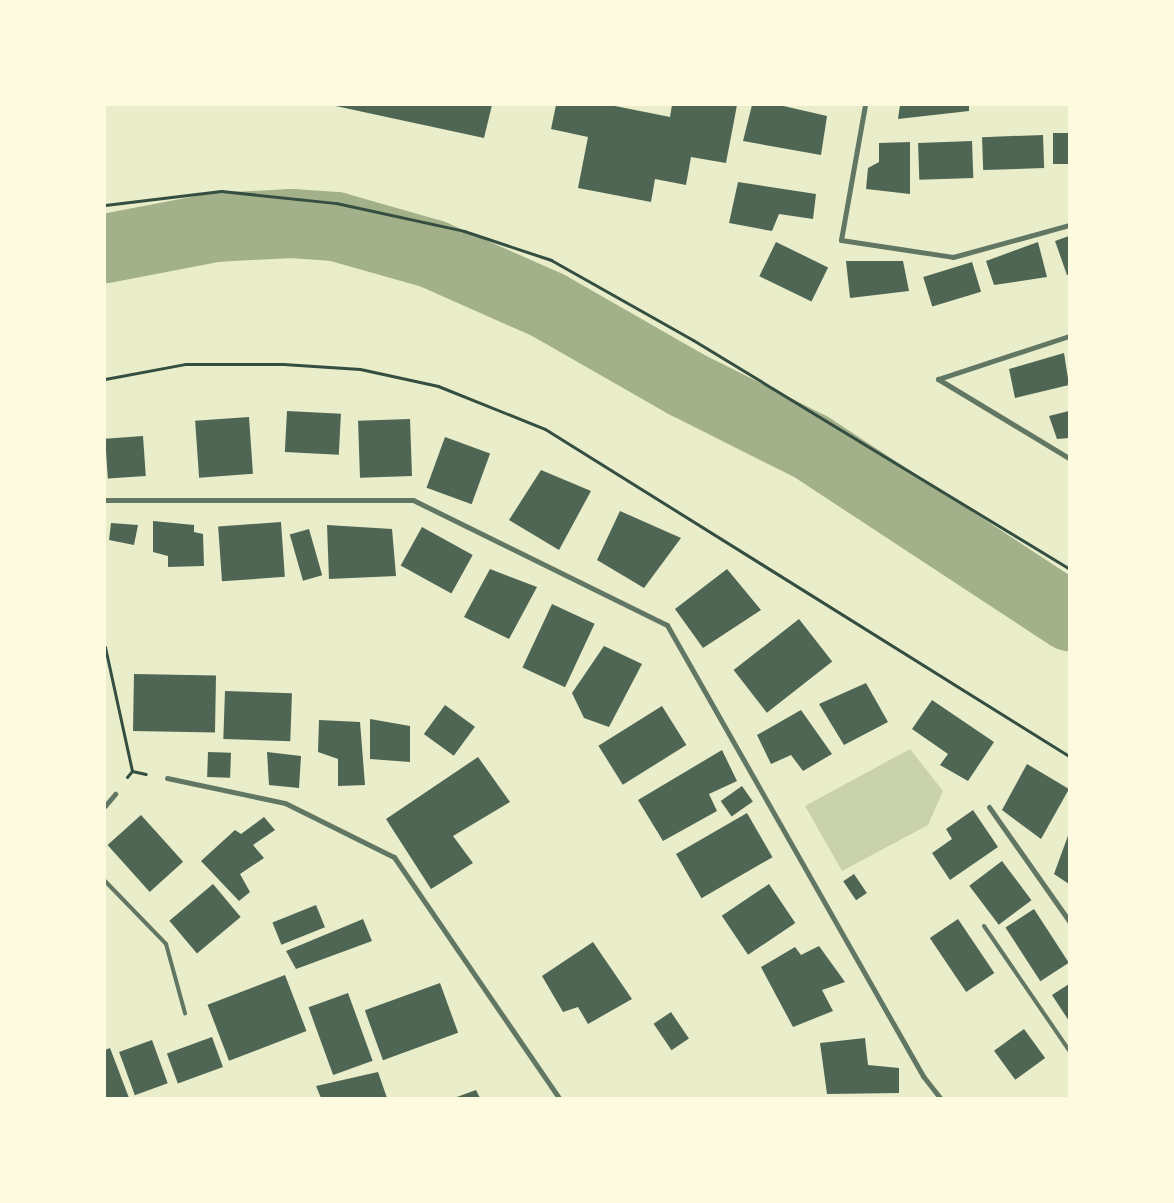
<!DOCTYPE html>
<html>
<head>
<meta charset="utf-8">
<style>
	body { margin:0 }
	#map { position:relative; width:1174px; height:1203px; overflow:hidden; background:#e9edc9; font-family:Ubuntu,sans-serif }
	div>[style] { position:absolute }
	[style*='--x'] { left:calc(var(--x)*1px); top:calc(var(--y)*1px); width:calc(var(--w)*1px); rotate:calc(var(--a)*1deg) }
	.green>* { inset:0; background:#cad2ad }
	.river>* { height:69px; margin:-34.5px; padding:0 34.5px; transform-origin:34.5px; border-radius:34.5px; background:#a3b18a }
	.building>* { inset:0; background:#4f6655; transform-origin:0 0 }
	.path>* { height:3px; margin:-1.5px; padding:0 1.5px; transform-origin:1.5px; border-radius:1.5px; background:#344e41 }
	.service>* { height:4px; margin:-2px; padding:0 2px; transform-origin:2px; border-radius:2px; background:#617663 }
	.minor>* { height:5px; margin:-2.5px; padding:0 2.5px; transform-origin:2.5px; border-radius:2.5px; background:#617663 }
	span { translate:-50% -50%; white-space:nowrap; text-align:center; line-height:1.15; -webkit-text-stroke:4.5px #fefae0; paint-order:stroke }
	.frame { position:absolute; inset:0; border:106px solid #fefae0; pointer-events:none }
</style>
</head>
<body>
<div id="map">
	<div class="green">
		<i style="clip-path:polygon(910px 749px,943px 791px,928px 825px,842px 871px,805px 806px)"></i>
	</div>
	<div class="river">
		<i style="--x:105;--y:248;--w:111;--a:-10.9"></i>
		<i style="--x:214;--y:227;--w:77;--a:-3"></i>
		<i style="--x:291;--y:223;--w:44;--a:3.9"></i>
		<i style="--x:335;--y:226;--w:102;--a:15.9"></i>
		<i style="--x:433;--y:254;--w:126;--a:23.9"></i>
		<i style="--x:548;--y:305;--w:159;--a:29.8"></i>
		<i style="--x:686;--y:384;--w:139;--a:26.6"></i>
		<i style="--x:810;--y:446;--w:310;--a:33.3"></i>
	</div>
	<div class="building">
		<i style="clip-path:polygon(331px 105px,492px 105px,484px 138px)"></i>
		<i style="clip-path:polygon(556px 105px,610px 105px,670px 117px,672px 105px,737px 105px,726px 163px,691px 157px,686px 185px,655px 179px,651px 202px,578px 188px,588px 137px,551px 129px)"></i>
		<i style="clip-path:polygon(752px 105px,779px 105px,827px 116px,821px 155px,743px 141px)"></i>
		<i style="clip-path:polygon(900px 105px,969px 105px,969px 111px,898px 119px)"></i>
		<i style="left:1069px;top:133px;width:31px;height:16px;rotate:90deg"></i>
		<i style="left:1043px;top:135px;width:33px;height:61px;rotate:88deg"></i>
		<i style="left:972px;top:141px;width:37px;height:54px;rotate:88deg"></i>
		<i style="clip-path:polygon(910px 142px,910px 194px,866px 189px,868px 168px,879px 162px,879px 143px)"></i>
		<i style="clip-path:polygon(738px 182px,816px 194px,813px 219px,779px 214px,772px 231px,729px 223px)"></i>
		<i style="clip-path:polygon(1069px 236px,1069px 275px,1067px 275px,1055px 241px)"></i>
		<i style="left:776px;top:242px;width:58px;height:38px;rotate:26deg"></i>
		<i style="clip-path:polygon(1038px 242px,1047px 277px,994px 285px,986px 261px)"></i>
		<i style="clip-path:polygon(846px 261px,903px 261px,909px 291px,850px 298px)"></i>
		<i style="left:972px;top:262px;width:31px;height:51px;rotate:73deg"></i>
		<i style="clip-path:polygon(1064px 353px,1069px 385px,1015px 398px,1009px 369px)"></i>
		<i style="left:287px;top:411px;width:54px;height:41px;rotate:3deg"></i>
		<i style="clip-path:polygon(1069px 411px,1069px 438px,1057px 439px,1049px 416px)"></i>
		<i style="left:249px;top:417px;width:57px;height:54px;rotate:86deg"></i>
		<i style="left:410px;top:419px;width:57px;height:52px;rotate:88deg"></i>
		<i style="left:143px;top:436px;width:40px;height:38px;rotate:86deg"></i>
		<i style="left:445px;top:437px;width:48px;height:54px;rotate:20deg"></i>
		<i style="clip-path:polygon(541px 470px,591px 491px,559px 550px,509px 520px)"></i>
		<i style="clip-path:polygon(620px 511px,681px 538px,644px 588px,597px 560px)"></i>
		<i style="clip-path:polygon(153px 521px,194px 525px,194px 532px,203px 534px,204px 566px,168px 567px,168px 556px,153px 552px)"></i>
		<i style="left:281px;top:522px;width:55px;height:63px;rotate:86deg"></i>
		<i style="clip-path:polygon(111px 523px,138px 525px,134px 545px,109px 540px)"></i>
		<i style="clip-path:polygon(327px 525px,392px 529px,396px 576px,329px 579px)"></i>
		<i style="left:422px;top:527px;width:58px;height:44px;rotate:29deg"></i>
		<i style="left:309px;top:529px;width:48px;height:20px;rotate:74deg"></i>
		<i style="clip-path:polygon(490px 569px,537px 587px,509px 639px,464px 617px)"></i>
		<i style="clip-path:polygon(727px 569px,761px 610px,703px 648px,675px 609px)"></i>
		<i style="left:552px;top:604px;width:47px;height:70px;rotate:25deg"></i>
		<i style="left:799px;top:619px;width:54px;height:83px;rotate:52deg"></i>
		<i style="clip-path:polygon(604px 646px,642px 664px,609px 727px,584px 718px,572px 693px)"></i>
		<i style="left:134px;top:674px;width:82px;height:57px;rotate:1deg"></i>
		<i style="clip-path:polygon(866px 683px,888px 722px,844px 745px,819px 704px)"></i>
		<i style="left:225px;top:691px;width:67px;height:48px;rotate:2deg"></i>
		<i style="clip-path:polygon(932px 700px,994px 742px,968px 781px,940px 765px,948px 754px,912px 729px)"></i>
		<i style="left:445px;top:705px;width:37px;height:36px;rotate:36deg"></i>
		<i style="left:662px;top:706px;width:46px;height:75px;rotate:58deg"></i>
		<i style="clip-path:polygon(801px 710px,832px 754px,803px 771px,791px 755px,771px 764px,757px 735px)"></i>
		<i style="clip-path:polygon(370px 719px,410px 726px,410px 762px,370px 759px)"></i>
		<i style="clip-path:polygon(319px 720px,360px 722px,365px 785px,338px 786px,338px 759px,318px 752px)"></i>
		<i style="clip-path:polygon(722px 750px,737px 781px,709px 794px,717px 811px,663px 841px,638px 800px)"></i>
		<i style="left:208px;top:752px;width:23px;height:25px;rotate:2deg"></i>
		<i style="clip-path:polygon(267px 752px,301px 756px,299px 788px,269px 785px)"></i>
		<i style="clip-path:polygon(478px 757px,510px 802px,453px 836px,473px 863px,431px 889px,386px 819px)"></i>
		<i style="clip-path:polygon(1027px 764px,1069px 789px,1041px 839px,1002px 810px)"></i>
		<i style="left:742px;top:786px;width:19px;height:26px;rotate:55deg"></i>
		<i style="clip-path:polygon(973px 810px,998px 847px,950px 880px,932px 853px,952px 839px,946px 829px)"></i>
		<i style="left:747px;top:813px;width:51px;height:82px;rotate:60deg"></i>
		<i style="left:141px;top:815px;width:63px;height:45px;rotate:48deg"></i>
		<i style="clip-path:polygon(264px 817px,275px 830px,253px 845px,264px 858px,240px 874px,250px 892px,239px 901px,201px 861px,235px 830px,241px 834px)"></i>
		<i style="clip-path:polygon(1069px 833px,1069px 884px,1054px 874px)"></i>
		<i style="left:1002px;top:861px;width:49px;height:41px;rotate:53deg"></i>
		<i style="left:854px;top:874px;width:23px;height:13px;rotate:56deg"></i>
		<i style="left:213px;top:884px;width:43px;height:57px;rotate:50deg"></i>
		<i style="left:769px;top:884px;width:47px;height:57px;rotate:56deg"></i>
		<i style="left:316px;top:905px;width:24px;height:47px;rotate:68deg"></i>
		<i style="left:1034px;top:909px;width:64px;height:34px;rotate:57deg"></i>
		<i style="clip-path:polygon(363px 919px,372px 941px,296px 969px,286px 951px)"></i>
		<i style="left:958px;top:919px;width:65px;height:34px;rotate:56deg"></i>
		<i style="clip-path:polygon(593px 942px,632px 999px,588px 1024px,578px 1007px,563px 1012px,542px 976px)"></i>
		<i style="clip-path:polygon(819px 946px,845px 982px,822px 990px,833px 1011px,793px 1027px,761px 967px,795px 947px,801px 955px)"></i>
		<i style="left:285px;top:975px;width:60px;height:83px;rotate:69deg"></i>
		<i style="left:440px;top:983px;width:53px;height:80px;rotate:70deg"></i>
		<i style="clip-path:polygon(1069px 984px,1069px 1021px,1052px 995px)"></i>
		<i style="left:348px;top:993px;width:72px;height:42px;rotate:70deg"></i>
		<i style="left:671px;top:1012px;width:32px;height:21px;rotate:56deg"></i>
		<i style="left:1024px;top:1029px;width:36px;height:37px;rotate:54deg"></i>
		<i style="left:212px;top:1037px;width:32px;height:48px;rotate:70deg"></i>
		<i style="clip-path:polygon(865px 1038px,868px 1065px,899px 1068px,899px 1093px,827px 1094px,820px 1043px)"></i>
		<i style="left:152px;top:1040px;width:46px;height:35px;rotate:70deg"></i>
		<i style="clip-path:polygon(110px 1048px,129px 1098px,105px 1098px,105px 1050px)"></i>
		<i style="clip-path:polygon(378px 1072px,387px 1098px,321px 1098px,316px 1086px)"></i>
		<i style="clip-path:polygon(476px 1090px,480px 1098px,454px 1098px)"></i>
	</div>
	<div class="path">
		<i style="--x:105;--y:205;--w:117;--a:-6.9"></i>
		<i style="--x:221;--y:191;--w:116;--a:6"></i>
		<i style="--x:336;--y:203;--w:131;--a:12.3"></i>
		<i style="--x:464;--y:231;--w:92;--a:18.4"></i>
		<i style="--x:551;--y:260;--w:163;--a:29.4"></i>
		<i style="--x:693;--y:340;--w:440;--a:31.3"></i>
		<i style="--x:105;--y:379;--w:81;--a:-10.6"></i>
		<i style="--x:185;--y:364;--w:98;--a:0"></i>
		<i style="--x:283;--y:364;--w:77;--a:3.7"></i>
		<i style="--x:360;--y:369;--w:80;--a:12.3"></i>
		<i style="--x:438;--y:386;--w:115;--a:21.9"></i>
		<i style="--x:545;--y:429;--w:618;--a:31.97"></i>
		<i style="--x:105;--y:647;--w:127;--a:77.7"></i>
		<i style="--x:127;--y:777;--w:8;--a:-50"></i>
		<i style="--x:132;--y:771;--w:14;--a:12"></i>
	</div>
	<div class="service">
		<i style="--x:105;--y:881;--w:88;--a:45.9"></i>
		<i style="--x:166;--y:944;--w:72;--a:74.6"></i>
		<i style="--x:984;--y:926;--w:150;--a:55.6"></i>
	</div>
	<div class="minor">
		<i style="--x:865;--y:105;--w:137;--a:100.1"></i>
		<i style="--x:841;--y:240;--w:113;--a:8.6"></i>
		<i style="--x:953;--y:257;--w:120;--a:-15.4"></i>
		<i style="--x:1069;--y:336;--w:138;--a:161.8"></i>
		<i style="--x:938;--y:379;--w:153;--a:31.1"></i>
		<i style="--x:105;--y:500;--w:308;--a:0"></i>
		<i style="--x:413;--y:500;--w:283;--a:26.2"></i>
		<i style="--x:667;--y:625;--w:519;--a:60.42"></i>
		<i style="--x:923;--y:1076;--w:28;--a:52"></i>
		<i style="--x:167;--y:778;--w:121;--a:12"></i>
		<i style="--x:285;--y:803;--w:122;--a:26.4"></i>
		<i style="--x:394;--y:857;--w:292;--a:55.6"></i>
		<i style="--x:105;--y:806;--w:16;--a:-50"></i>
		<i style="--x:989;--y:807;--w:139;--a:54.9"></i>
	</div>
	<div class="frame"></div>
</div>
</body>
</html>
